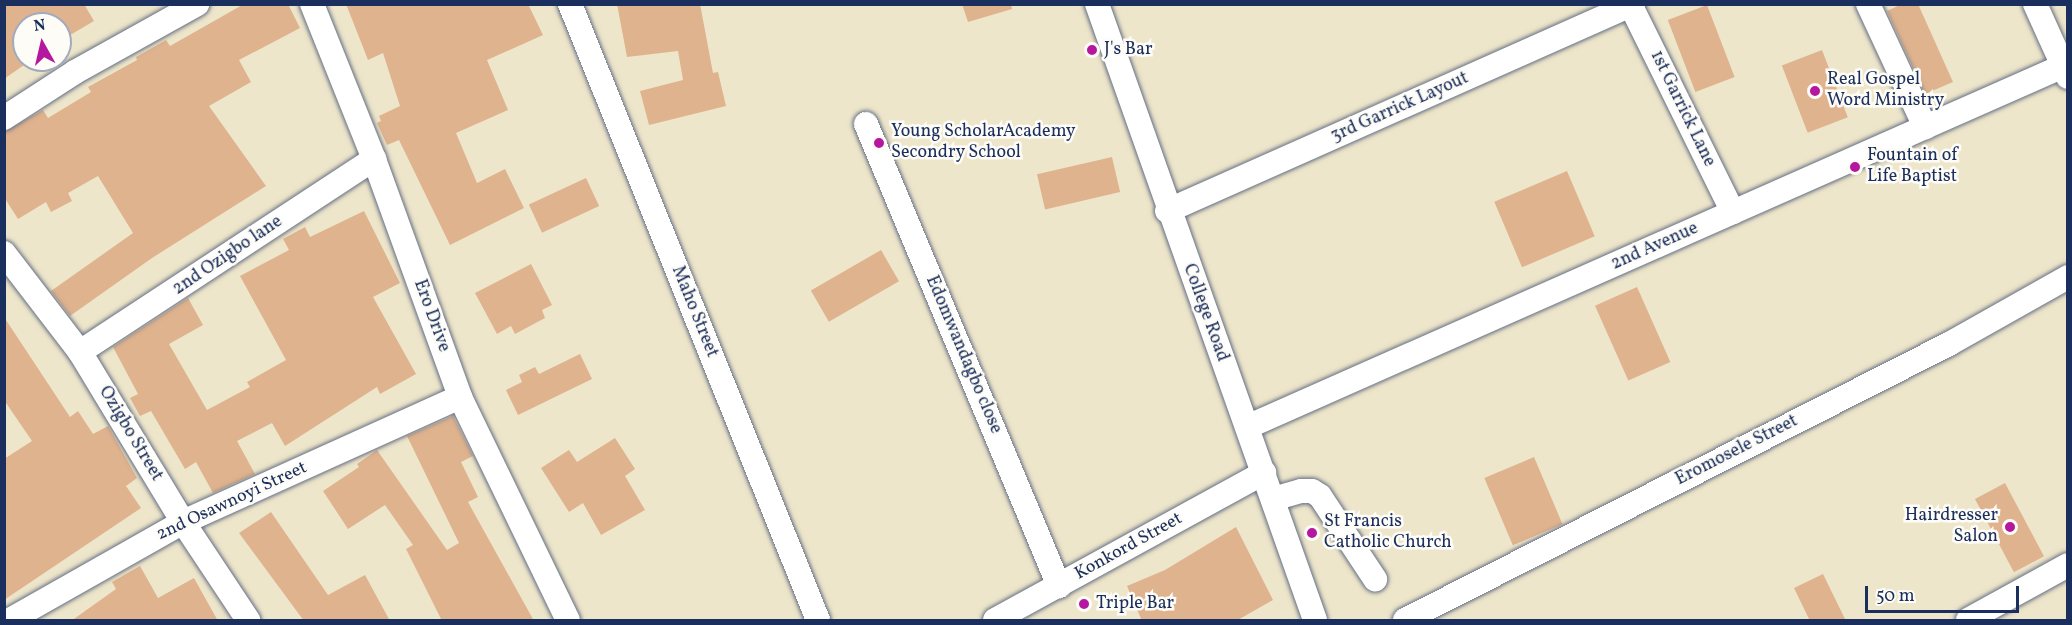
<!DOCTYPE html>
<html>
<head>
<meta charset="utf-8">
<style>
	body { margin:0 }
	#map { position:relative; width:2072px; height:625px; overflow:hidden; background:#eee6ca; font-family:Vollkorn,serif }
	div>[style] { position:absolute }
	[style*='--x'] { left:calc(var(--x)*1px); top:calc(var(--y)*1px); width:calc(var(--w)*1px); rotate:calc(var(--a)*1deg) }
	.building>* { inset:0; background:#dfb38e; transform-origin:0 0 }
	.roads { filter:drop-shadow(0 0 2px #656f84) drop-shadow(0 0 2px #656f84) }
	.minor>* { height:24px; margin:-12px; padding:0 12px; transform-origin:12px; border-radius:12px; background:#fff }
	.dots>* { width:16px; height:16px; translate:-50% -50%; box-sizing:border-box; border:3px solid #fdfcf7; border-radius:50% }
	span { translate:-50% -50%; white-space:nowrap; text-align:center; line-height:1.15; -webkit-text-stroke:5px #fdfcf7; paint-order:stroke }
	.poi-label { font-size:18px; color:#1b2f5e }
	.left { translate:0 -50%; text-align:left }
	.right { translate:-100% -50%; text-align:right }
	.street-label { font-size:18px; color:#1b2f5e }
	.frame { position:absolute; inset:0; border:6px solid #1b2f5e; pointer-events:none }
	.north { position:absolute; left:12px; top:12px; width:60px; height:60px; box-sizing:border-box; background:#fdfcf7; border:2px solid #a3aaba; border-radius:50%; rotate:352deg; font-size:16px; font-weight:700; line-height:24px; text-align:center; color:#1b2f5e }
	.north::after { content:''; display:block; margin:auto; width:21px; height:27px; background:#b5179e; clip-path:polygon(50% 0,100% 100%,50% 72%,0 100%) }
	.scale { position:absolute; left:1865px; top:586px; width:154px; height:27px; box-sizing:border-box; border:3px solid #1b2f5e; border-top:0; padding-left:8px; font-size:18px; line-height:21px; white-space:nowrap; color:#1b2f5e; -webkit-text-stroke:4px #fdfcf7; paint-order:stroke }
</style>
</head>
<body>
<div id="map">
	<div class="building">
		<i style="clip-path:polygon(4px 4px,84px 4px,94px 21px,60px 41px,60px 24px,24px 24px,24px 65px,4px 79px)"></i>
		<i style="clip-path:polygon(244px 4px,288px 4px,300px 28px,239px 60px,251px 82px,209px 106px,266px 186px,152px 258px,70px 316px,51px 291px,133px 233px,98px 176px,68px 193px,72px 201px,51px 212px,46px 202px,18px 219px,4px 197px,4px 132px,43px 110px,48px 118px,91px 92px,88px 87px,137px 60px,136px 57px,166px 40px,170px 46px)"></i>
		<i style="clip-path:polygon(346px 4px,528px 4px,543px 35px,487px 60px,508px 110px,456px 133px,477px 183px,505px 169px,524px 208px,450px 245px,399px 140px,387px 145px,377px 123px,381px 121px,379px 116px,400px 106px,383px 53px,368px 60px)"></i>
		<i style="clip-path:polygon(617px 4px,700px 4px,713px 73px,718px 72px,726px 106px,649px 125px,640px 91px,683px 80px,678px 51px,627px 57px)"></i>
		<i style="clip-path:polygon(962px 4px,1011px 4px,1012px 9px,968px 22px)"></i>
		<i style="clip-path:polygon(1902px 4px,1918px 4px,1953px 82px,1925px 94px,1887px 11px)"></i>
		<i style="left:1707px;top:5px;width:77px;height:42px;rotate:69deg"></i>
		<i style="left:1822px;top:50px;width:72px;height:43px;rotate:69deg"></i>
		<i style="left:1112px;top:157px;width:36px;height:77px;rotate:77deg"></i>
		<i style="left:1567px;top:171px;width:71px;height:79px;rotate:67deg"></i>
		<i style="left:586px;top:178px;width:31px;height:63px;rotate:65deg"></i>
		<i style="clip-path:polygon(364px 211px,400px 283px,373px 297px,416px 374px,380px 394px,377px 387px,285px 446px,272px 423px,237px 441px,255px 474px,213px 493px,196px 462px,185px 469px,151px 411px,140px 416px,130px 398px,138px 394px,113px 347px,188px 298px,203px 325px,169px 344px,207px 410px,250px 387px,247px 382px,286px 360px,240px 276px,289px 250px,283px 239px,305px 227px,310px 237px)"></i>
		<i style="left:881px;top:250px;width:36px;height:81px;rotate:60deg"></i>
		<i style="clip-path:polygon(531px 264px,552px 305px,542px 310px,545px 318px,515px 334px,511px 326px,497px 334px,475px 293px)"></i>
		<i style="left:1637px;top:287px;width:82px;height:46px;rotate:66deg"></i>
		<i style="clip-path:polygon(4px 317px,70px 417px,78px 411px,93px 434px,108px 426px,137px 478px,126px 486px,141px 508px,4px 600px,4px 459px,32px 441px,4px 400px)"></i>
		<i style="clip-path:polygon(580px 354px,592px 379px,518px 415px,506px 390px,522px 382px,519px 375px,535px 367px,539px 374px)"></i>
		<i style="clip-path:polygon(453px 416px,473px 456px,461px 462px,478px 497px,468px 502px,534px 621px,442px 621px,406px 549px,413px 545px,385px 505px,348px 529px,323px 491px,359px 467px,357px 464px,377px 450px,447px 550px,459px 543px,407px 436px)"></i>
		<i style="clip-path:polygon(615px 438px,635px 469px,625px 476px,645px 510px,601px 535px,583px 503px,569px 512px,541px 468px,569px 450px,577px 462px)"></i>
		<i style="left:1534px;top:457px;width:73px;height:54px;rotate:67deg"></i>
		<i style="left:2005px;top:483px;width:83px;height:34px;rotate:62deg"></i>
		<i style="clip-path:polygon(271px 512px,328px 595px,365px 575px,390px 621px,304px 621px,239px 533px)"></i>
		<i style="clip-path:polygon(1236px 527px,1273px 600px,1236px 621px,1142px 621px,1127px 586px,1165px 570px)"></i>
		<i style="clip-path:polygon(140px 566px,158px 598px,194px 578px,218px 621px,71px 621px,116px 589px,112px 582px)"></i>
		<i style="clip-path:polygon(1823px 574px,1846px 621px,1810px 621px,1794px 588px)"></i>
	</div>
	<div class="roads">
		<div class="minor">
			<i style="--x:312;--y:4;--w:167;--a:68.2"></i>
			<i style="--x:374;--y:159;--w:253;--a:70.1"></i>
			<i style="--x:460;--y:397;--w:248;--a:64.2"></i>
			<i style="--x:570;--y:4;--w:664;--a:68.07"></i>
			<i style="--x:1097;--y:4;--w:653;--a:70.51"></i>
			<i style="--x:1868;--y:4;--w:136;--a:65.1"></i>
			<i style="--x:2035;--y:4;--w:80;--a:65.7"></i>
			<i style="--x:1631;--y:6;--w:230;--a:63.7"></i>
			<i style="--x:4;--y:118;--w:85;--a:-32.9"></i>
			<i style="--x:75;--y:72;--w:140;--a:-29.1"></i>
			<i style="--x:866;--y:124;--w:501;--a:67.33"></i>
			<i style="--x:1167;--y:211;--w:510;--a:-23.95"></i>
			<i style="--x:4;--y:253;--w:125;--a:52.5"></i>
			<i style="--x:80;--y:352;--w:199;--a:58.8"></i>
			<i style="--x:183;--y:522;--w:118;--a:56.4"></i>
			<i style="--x:80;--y:352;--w:352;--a:-33.3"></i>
			<i style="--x:1247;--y:427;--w:892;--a:-23.86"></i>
			<i style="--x:1273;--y:499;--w:29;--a:-16"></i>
			<i style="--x:1301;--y:491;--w:11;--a:0"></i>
			<i style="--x:1312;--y:491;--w:9;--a:32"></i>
			<i style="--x:1320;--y:496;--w:100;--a:56.5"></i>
			<i style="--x:10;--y:620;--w:199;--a:-29.5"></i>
			<i style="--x:183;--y:522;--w:304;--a:-24.3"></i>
			<i style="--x:995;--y:620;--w:307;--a:-28.7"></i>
			<i style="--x:1405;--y:620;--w:610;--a:-26.9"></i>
			<i style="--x:1949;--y:344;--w:137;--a:-29.4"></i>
			<i style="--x:1968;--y:620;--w:114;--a:-28.8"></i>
		</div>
	</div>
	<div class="dots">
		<i style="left:1092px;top:50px;background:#b5179e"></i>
		<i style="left:1815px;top:91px;background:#b5179e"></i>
		<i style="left:879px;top:143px;background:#b5179e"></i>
		<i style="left:1855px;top:167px;background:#b5179e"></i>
		<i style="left:2010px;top:527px;background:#b5179e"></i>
		<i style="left:1312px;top:533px;background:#b5179e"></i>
		<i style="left:1084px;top:604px;background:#b5179e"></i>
	</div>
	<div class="poi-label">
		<span class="left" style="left:1104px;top:50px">J's Bar</span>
		<span class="left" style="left:1827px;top:91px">Real Gospel<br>Word Ministry</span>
		<span class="left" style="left:891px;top:143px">Young ScholarAcademy<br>Secondry School</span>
		<span class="left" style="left:1867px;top:167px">Fountain of<br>Life Baptist</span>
		<span class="right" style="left:1998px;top:527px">Hairdresser<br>Salon</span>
		<span class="left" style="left:1324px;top:533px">St Francis<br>Catholic Church</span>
		<span class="left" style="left:1096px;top:604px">Triple Bar</span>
	</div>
	<div class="street-label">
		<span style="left:1400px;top:108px;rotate:-24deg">3rd Garrick Layout</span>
		<span style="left:1682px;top:109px;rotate:64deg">1st Garrick Lane</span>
		<span style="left:1655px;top:247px;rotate:-24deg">2nd Avenue</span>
		<span style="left:228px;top:256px;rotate:-34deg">2nd Ozigbo lane</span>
		<span style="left:694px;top:312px;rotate:68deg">Maho Street</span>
		<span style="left:1205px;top:313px;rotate:70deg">College Road</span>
		<span style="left:431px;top:316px;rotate:70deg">Ero Drive</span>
		<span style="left:963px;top:355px;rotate:67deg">Edomwandagbo close</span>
		<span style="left:130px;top:434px;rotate:59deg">Ozigbo Street</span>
		<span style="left:1737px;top:451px;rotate:-27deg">Eromosele Street</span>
		<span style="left:232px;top:502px;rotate:-25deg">2nd Osawnoyi Street</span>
		<span style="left:1129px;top:547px;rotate:-29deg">Konkord Street</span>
	</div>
	<div class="frame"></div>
	<div class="north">N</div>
	<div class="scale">50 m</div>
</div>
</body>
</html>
